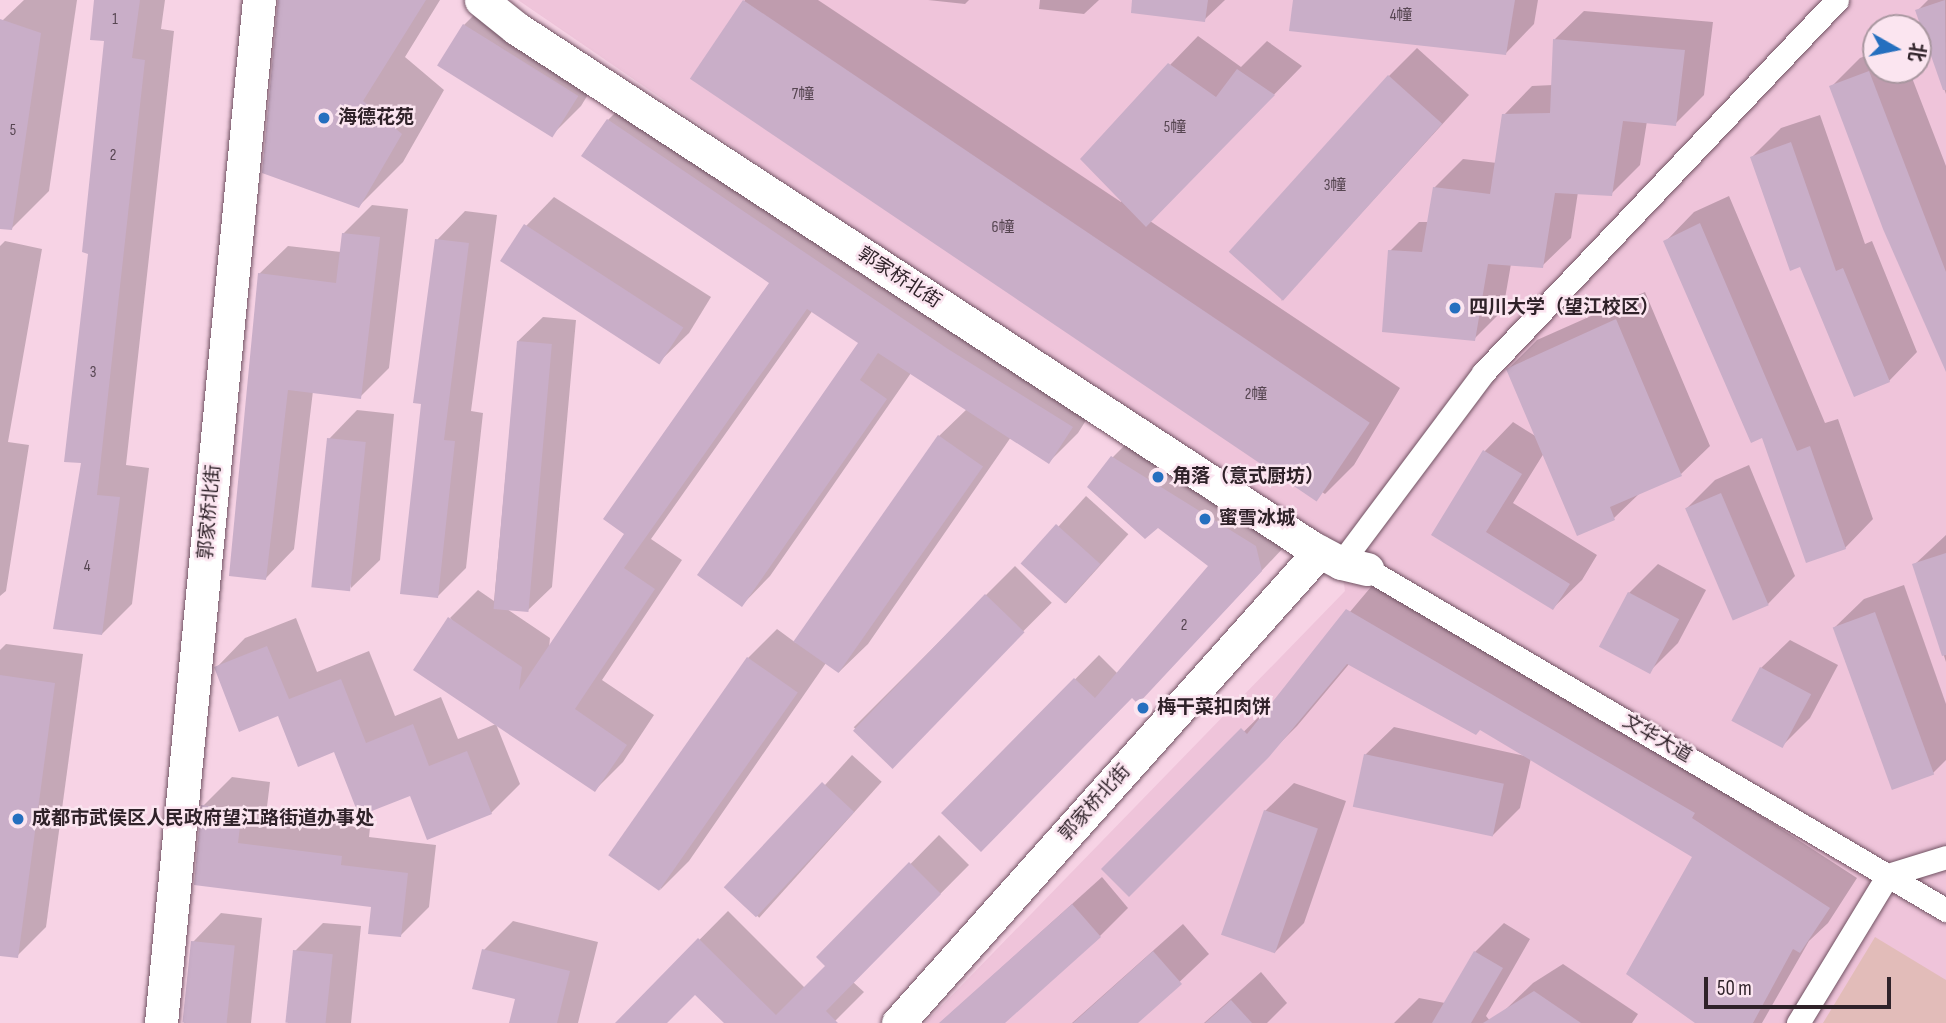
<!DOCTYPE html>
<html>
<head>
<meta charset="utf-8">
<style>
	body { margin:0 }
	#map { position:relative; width:1946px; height:1023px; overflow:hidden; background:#f7d3e5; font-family:"Sofia Sans Condensed","Noto Sans SC",sans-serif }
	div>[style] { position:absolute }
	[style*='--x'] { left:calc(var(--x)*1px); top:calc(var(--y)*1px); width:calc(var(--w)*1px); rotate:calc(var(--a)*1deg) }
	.built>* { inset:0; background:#efc4da }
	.green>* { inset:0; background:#e2bcb9 }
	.shadow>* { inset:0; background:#0003; transform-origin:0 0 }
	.building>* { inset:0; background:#c9aec8; transform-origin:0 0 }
	.roads { filter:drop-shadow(0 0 2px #705262) drop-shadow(0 0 2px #705262) }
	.street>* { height:23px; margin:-11.5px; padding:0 11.5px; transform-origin:11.5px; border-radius:11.5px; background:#fff }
	.secondary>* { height:33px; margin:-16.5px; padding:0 16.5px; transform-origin:16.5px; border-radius:16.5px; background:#fff }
	.dots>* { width:19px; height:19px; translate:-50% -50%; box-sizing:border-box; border:4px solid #fbe5f0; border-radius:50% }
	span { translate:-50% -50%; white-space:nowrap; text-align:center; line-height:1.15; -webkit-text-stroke:5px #fbe5f0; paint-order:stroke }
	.number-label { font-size:16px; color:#564551 }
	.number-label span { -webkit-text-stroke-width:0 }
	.poi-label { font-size:19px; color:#2f2229; font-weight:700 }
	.left { translate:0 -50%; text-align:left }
	.street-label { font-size:19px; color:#2f2229 }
	.north { position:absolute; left:1862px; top:14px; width:70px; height:70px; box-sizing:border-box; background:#fbe5f0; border:2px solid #a997a0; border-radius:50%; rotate:99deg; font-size:19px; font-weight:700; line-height:28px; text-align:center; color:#2f2229 }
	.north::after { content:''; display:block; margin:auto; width:24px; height:32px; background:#256fbf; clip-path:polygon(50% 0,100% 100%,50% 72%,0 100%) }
	.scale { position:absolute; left:1704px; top:977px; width:187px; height:32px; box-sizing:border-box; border:4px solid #2f2229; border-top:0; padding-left:9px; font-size:21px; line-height:24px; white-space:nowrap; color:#2f2229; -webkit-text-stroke:5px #fbe5f0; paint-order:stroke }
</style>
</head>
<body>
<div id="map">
	<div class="built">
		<i style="clip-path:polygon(evenodd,518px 0,1946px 0,1946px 1023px,925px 1023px,1345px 591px,1341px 564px,518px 0,1876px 28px,1918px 28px,1918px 70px,1876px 70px,1876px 28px)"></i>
	</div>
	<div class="green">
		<i style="clip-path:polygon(1875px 937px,1946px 980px,1946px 1023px,1823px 1023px)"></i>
	</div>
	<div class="shadow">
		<i style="clip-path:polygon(24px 0,77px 0,49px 191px,11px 229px,0 228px,0 40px,3px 20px)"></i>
		<i style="clip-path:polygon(96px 0,165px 0,161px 29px,174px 31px,126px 465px,149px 468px,132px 604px,102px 634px,83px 462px,90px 252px,106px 40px)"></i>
		<i style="clip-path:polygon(280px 0,440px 0,405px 57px,444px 90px,403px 162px,359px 206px)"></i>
		<i style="clip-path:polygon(489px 0,605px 67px,581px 106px,552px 135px,464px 25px)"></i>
		<i style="clip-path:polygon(745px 0,818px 0,1121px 202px,1170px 65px,1198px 36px,1241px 67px,1267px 41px,1302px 66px,1150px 221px,1400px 388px,1354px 465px,1325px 494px,692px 77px)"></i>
		<i style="clip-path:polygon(928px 0,969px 0,965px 4px)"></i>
		<i style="clip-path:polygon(1040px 0,1099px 0,1084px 14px,1039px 9px)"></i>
		<i style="clip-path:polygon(1156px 0,1225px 0,1204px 20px)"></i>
		<i style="clip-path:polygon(1294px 0,1538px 0,1534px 24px,1506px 53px)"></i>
		<i style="clip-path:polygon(1928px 0,1946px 0,1946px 94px,1917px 11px)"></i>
		<i style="clip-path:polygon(1584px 11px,1713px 22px,1704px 95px,1675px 124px,1647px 121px,1640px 165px,1611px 194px,1578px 192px,1571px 238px,1542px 266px,1511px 264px,1503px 310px,1474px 339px,1390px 251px,1419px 222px,1428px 222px,1434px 188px,1463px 159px,1497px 163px,1504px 115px,1532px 86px,1553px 85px,1555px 39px)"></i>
		<i style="clip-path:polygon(1417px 48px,1469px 95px,1281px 301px,1389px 76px)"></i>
		<i style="clip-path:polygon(1876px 52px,1876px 70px,1909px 70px,1946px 166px,1946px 352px,1831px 87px,1860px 58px)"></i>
		<i style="clip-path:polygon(637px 91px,1100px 398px,1078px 433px,1049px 462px,1011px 437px,868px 644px,839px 672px,826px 663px,689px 861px,660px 890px,748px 658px,777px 629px,796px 643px,939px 436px,967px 409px,911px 373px,770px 576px,742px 605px,861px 343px,813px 310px,651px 539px,682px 560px,602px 680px,654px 715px,623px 762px,595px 790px,450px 618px,478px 590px,494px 601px,518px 341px,543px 317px,576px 320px,552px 587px,527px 611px,507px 609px,550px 638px,549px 649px,626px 534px,772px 283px,608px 120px)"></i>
		<i style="clip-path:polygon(1820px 115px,1865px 244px,1872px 241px,1917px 352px,1889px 381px,1801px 265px,1752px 157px,1781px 128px)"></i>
		<i style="clip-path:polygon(1729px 196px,1825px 423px,1838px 419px,1873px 519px,1845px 548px,1763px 436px,1666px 241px,1694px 212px)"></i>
		<i style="clip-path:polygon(554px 197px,711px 297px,689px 333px,660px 361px,526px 226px)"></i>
		<i style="clip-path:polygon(372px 205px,408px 209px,389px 368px,360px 397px,313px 391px,294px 549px,266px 578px,259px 274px,288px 246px,341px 252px,343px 234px)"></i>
		<i style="clip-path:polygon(465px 211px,497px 215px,471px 411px,483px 413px,466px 568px,437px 597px,423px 403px,437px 240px)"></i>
		<i style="clip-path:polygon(5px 241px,42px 249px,8px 442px,29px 445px,6px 591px,0 596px,0 246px)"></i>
		<i style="clip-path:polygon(1645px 292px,1710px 446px,1681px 474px,1641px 492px,1614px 518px,1578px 534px,1544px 453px,1513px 503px,1597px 555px,1582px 580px,1553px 608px,1434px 534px,1485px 451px,1513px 422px,1537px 437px,1508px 369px,1537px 340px)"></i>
		<i style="clip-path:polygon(357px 410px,394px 414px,380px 560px,351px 588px,329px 439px)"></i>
		<i style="clip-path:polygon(1136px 434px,1285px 546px,1162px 677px,944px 813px,1099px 655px,1118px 674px,1211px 565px,1112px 458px)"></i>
		<i style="clip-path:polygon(1749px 465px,1795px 576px,1767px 605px,1687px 508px,1715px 480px)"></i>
		<i style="left:1086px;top:496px;width:57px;height:93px;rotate:42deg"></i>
		<i style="clip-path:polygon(1946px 535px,1946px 662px,1914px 565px)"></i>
		<i style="clip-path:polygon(1658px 564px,1706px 590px,1678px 643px,1649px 672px,1629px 593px)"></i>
		<i style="left:1015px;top:566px;width:52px;height:228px;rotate:45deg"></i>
		<i style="clip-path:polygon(1376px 581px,1720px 789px,1857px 878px,1828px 923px,1809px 941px,1762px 1023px,1698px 1023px,1694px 856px,1531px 758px,1520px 808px,1492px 836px,1365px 755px,1394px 727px,1525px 756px,1481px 728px,1350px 663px,1297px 726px,1129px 894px,1104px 869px,1273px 703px)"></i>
		<i style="clip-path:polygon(1904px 585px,1946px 704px,1946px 760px,1932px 774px,1835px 627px,1864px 599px)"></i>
		<i style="clip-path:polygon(296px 618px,317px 672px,369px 651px,395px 716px,441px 697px,458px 739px,496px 724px,520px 784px,491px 813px,411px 794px,279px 714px,217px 667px,245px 638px)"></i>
		<i style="clip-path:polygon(1790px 640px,1838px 665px,1810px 718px,1781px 747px,1761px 668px)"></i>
		<i style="clip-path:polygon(6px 644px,83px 654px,46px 927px,17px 956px,0 954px,0 650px)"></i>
		<i style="left:852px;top:755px;width:40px;height:183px;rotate:42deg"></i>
		<i style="clip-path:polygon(232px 777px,270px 782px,266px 815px,370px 828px,369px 837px,436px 845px,429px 907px,401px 935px,373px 905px,195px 883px,203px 806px)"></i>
		<i style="clip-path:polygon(1294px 783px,1346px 801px,1304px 923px,1275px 952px,1265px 811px)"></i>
		<i style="clip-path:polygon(939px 835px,969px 865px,853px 982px,864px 992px,833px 1023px,726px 1023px,695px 992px,666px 1023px,617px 1023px,728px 911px,805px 988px,828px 966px,819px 957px)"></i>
		<i style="clip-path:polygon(1102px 877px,1128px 908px,1100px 936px,1002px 1023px,940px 1023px)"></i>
		<i style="clip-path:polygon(221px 913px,262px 918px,251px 1023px,184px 1023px,193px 942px)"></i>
		<i style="clip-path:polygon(513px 921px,598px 942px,578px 1023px,511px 1023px,517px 998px,484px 950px)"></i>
		<i style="clip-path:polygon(323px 923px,361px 926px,351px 1023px,288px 1023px,295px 951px)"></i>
		<i style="clip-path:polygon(1504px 923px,1530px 939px,1486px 1016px,1492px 1023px,1394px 1023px,1419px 998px,1445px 1003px,1475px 952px)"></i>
		<i style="clip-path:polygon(1183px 924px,1209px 954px,1136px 1023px,1072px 1023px)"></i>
		<i style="clip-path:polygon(1563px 964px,1638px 1014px,1632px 1023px,1512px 1023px,1504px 1011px,1533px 983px)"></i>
		<i style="clip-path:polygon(1261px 972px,1287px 1003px,1267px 1023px,1204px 1023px)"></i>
	</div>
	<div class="building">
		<i style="clip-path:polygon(94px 0,140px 0,132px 58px,145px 60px,97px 495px,120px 497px,102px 635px,53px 629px,81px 463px,64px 462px,88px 254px,82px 252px,104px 41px,90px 40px)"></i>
		<i style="clip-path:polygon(278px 0,426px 0,363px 101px,402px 134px,359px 208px,262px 173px)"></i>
		<i style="left:743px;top:0;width:756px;height:95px;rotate:34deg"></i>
		<i style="clip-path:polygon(1132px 0,1208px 0,1205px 22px,1131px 13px)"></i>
		<i style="clip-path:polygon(1293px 0,1515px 0,1506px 55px,1289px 31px)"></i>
		<i style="clip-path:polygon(1945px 0,1946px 90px,1943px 90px,1915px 10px)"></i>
		<i style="clip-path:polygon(0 19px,41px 33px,12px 230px,0 229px)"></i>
		<i style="left:463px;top:24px;width:136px;height:49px;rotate:32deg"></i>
		<i style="clip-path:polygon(1553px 39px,1685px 50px,1676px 126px,1623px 121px,1612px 196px,1555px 193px,1543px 268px,1488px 264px,1475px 341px,1382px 332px,1388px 250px,1422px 252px,1433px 187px,1490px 194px,1502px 114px,1550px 113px)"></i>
		<i style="clip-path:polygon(1168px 63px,1216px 97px,1237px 69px,1275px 95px,1146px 227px,1080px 159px)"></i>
		<i style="clip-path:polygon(1869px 71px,1946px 272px,1946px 372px,1883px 229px,1829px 86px)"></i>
		<i style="left:1388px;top:75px;width:73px;height:238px;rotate:42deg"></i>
		<i style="clip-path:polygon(607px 119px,948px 349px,1073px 427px,1049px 464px,878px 353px,860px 380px,887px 399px,742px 607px,697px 575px,858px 343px,807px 309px,624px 568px,655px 589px,575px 709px,627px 745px,595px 792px,413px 670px,448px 617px,522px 667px,519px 690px,624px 534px,603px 519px,769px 283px,581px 156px)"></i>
		<i style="clip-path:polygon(1791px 142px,1836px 271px,1843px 268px,1890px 382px,1854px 397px,1800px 267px,1790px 271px,1750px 157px)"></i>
		<i style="clip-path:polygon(1700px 223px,1797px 451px,1810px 446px,1846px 549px,1806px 563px,1762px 438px,1751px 443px,1663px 241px)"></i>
		<i style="left:524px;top:224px;width:190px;height:44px;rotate:33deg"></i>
		<i style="clip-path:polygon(342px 233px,380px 237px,361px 399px,288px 390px,266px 580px,229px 576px,258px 273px,336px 283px)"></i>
		<i style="clip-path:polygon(435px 239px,469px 243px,444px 440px,455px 441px,438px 598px,400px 594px,421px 404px,413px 403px)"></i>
		<i style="clip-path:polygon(1616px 319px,1682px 476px,1610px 507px,1615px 520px,1577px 536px,1506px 369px)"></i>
		<i style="left:517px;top:341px;width:35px;height:269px;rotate:5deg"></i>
		<i style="left:938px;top:435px;width:55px;height:252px;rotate:35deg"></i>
		<i style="left:327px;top:438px;width:39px;height:150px;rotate:6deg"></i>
		<i style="clip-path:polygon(1483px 450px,1522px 474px,1486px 532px,1570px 584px,1553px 610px,1431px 535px)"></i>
		<i style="clip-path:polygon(1111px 456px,1256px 546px,1262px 571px,1138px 704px,1132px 698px,981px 852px,941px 813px,1074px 678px,1095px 698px,1208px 566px,1158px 528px,1145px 539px,1087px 487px)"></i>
		<i style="left:1721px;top:493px;width:122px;height:39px;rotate:67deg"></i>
		<i style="left:1056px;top:524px;width:60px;height:53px;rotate:42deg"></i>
		<i style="clip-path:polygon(1946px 553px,1946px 655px,1942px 656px,1912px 564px)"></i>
		<i style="left:1628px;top:592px;width:58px;height:62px;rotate:28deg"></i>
		<i style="left:985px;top:594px;width:55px;height:190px;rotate:44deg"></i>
		<i style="clip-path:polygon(1346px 609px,1695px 813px,1692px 818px,1830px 908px,1800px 953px,1793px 949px,1753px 1023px,1695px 1023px,1626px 974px,1692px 857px,1480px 730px,1476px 735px,1347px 664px,1269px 757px,1129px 897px,1101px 869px,1241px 728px,1247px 734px)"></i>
		<i style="left:1875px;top:612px;width:173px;height:45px;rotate:70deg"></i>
		<i style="clip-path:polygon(267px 646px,289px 699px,341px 679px,366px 743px,413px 724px,429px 766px,467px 751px,492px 814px,427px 840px,410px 796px,359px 816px,334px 752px,298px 767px,278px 716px,239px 732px,214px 667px)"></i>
		<i style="left:747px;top:657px;width:62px;height:242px;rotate:35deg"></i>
		<i style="left:1760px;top:667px;width:58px;height:61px;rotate:28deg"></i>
		<i style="clip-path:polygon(0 675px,55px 683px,18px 958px,0 956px)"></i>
		<i style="left:1364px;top:754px;width:143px;height:54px;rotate:12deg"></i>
		<i style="left:822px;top:782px;width:44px;height:144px;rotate:43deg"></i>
		<i style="clip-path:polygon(201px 805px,242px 810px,238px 843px,342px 856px,341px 865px,408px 873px,401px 937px,368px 934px,371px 907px,194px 885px)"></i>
		<i style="left:1264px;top:810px;width:57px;height:132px;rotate:19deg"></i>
		<i style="clip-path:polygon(909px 862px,941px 894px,826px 1011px,838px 1023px,724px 1023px,695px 995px,667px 1023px,615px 1023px,698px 938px,776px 1015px,825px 966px,816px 957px)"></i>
		<i style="clip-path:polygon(1072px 904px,1101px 937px,1005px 1023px,939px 1023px)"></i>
		<i style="left:191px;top:941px;width:44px;height:82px;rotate:6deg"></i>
		<i style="clip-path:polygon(482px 949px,570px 971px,557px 1023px,509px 1023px,515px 999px,472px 989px)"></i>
		<i style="left:293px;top:950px;width:40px;height:73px;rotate:6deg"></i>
		<i style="clip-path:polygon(1153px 951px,1182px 984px,1138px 1023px,1073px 1023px)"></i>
		<i style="clip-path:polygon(1474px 951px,1503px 968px,1471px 1023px,1432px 1023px)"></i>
		<i style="clip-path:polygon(1534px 991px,1581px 1023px,1483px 1023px)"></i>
		<i style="clip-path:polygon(1231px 1000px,1252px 1023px,1205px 1023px)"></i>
	</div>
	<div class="roads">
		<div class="street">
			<i style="--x:1341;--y:563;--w:237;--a:-53.2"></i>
			<i style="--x:1483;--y:373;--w:514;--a:-46.5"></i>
			<i style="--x:1367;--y:569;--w:672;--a:30.5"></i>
			<i style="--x:1798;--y:1023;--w:173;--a:-58.7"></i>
			<i style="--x:1888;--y:875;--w:61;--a:-17.2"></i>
		</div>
		<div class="secondary">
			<i style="--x:481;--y:0;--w:45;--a:38.7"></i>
			<i style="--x:516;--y:28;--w:949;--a:33.14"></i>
			<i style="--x:1311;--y:547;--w:34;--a:28"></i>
			<i style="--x:1341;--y:563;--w:27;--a:13"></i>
			<i style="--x:161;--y:1023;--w:1028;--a:-84.53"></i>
			<i style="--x:898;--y:1023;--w:632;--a:-48.21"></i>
		</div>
	</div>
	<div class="dots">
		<i style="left:324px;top:118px;background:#256fbf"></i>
		<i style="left:1455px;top:308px;background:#256fbf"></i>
		<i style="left:1158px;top:477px;background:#256fbf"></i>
		<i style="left:1205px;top:519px;background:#256fbf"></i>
		<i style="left:1143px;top:708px;background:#256fbf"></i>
		<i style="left:18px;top:819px;background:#256fbf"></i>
	</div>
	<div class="number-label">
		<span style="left:1401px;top:16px">4幢</span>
		<span style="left:115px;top:20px">1</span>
		<span style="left:803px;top:95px">7幢</span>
		<span style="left:1175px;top:128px">5幢</span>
		<span style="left:13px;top:131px">5</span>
		<span style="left:113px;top:156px">2</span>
		<span style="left:1335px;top:186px">3幢</span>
		<span style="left:1003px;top:228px">6幢</span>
		<span style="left:93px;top:373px">3</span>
		<span style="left:1256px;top:395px">2幢</span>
		<span style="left:87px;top:567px">4</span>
		<span style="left:1184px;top:626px">2</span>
	</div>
	<div class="poi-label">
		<span class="left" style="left:338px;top:118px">海德花苑</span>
		<span class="left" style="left:1469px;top:308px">四川大学（望江校区）</span>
		<span class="left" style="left:1172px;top:477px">角落（意式厨坊）</span>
		<span class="left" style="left:1219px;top:519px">蜜雪冰城</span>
		<span class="left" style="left:1157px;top:708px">梅干菜扣肉饼</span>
		<span class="left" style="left:32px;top:819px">成都市武侯区人民政府望江路街道办事处</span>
	</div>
	<div class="street-label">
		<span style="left:899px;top:278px;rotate:33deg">郭家桥北街</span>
		<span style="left:210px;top:512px;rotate:-85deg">郭家桥北街</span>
		<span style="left:1657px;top:739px;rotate:30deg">文华大道</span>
		<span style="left:1095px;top:803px;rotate:-48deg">郭家桥北街</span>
	</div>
	<div class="north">北</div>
	<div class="scale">50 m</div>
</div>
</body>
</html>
